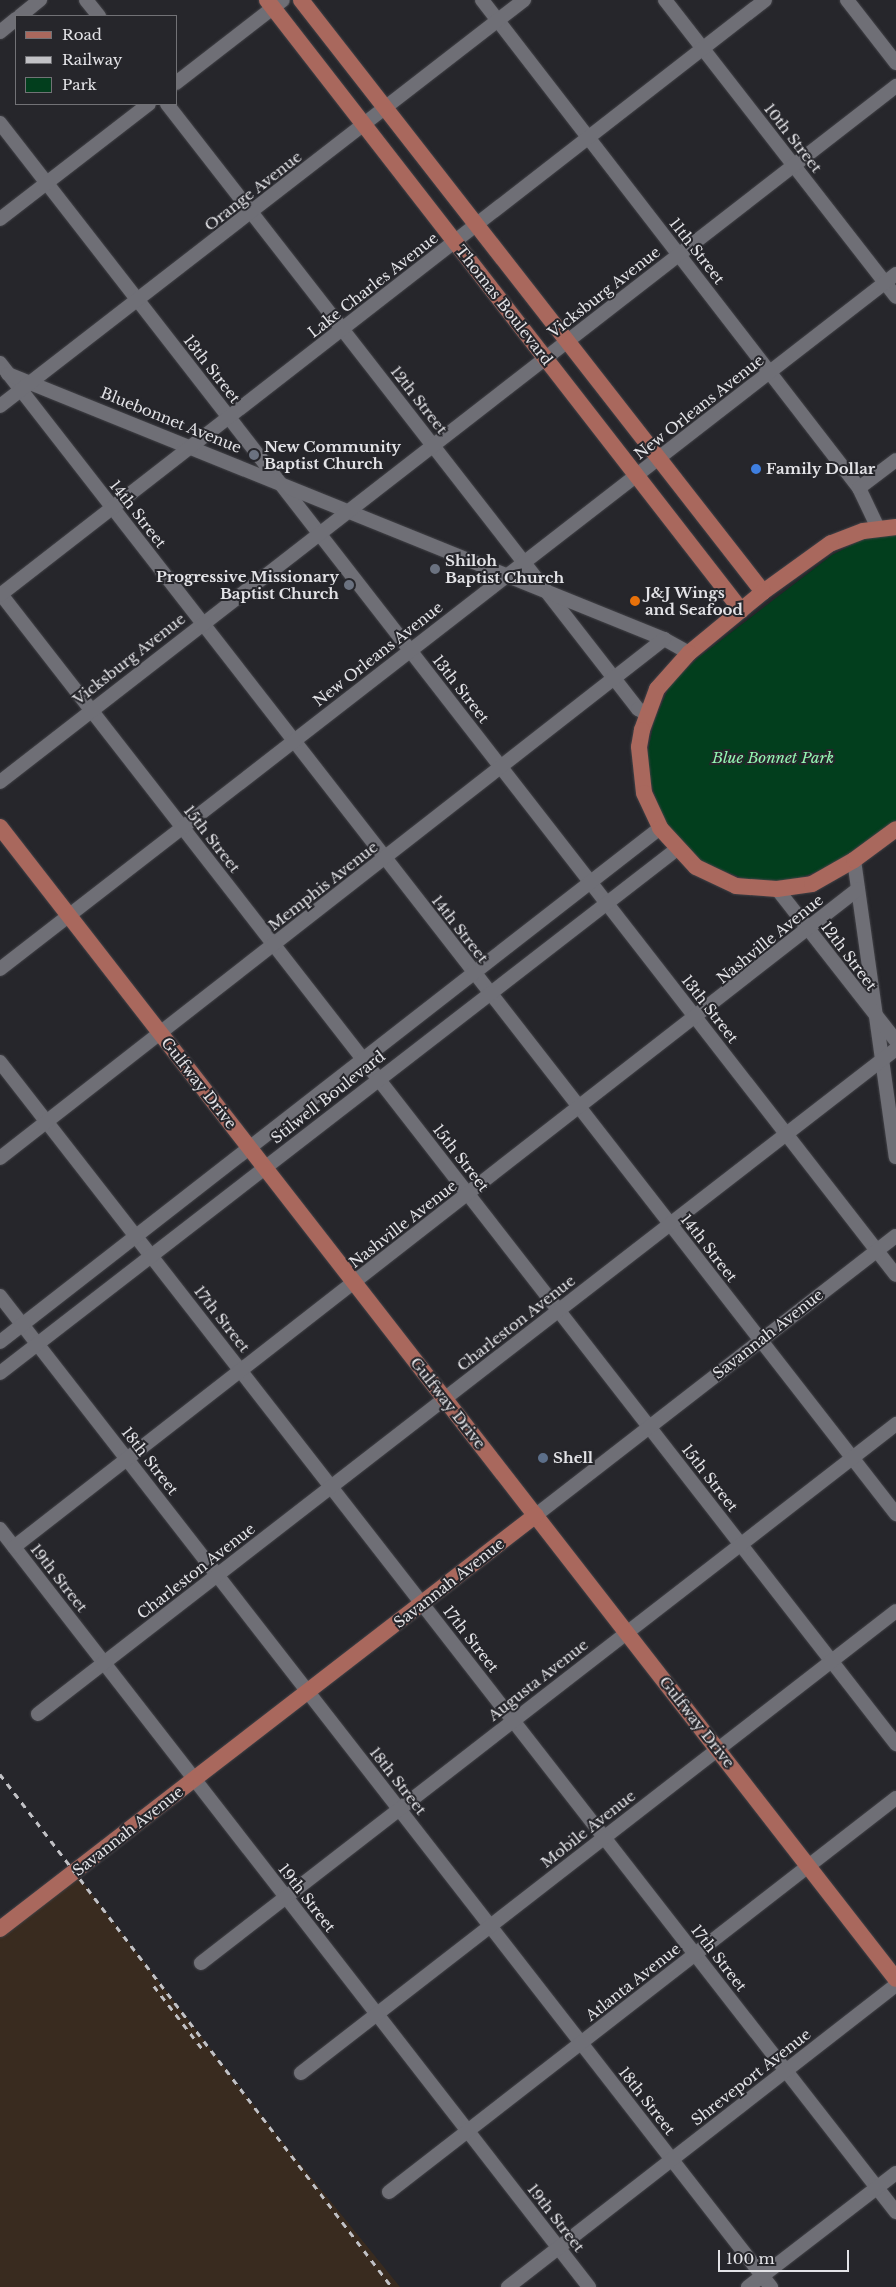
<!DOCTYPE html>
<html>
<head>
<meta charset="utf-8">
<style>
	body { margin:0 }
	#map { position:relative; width:896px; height:2287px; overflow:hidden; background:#26262b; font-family:"Libre Baskerville",serif }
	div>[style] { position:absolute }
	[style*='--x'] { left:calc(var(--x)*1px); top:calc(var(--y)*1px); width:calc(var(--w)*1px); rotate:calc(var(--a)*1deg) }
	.industrial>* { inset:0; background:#392b1f }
	.green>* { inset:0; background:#023e1d }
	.roads { filter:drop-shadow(0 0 1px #424247) drop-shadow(0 0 1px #424247) }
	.minor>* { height:14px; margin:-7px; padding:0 7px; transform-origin:7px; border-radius:7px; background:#6f6f76 }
	.major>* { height:16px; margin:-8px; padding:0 8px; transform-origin:8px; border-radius:8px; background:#a9685d }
	.rail>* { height:2.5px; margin-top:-1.25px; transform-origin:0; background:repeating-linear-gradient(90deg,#c1c1c5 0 6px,transparent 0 12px) }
	.dots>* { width:14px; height:14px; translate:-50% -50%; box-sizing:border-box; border:2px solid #26262b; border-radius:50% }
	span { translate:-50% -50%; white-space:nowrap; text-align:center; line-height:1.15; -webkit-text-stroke:4px #26262b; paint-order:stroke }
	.street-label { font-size:15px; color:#e3e3e7 }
	.poi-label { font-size:15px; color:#e3e3e7; font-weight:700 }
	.left { translate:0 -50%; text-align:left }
	.right { translate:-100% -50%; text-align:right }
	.park-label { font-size:15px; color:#94f7b3; font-style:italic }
	.legend { position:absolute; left:15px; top:15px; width:162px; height:90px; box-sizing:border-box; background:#26262b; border:1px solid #727276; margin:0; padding:6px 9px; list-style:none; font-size:15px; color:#e3e3e7 }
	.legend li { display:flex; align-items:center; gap:10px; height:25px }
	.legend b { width:25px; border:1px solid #727276 }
	.scale { position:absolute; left:718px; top:2250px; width:131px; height:22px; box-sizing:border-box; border:2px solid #e3e3e7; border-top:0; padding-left:6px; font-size:15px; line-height:18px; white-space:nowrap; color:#e3e3e7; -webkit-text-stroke:4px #26262b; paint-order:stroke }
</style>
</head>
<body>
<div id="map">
	<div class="industrial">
		<i style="clip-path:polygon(75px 1872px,276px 2134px,400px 2287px,0 2287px,0 1929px)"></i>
	</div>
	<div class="green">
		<i style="clip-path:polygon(896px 535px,896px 820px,837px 864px,794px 880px,755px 883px,704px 863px,684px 848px,662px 817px,649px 777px,648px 751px,654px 722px,670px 685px,698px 658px,832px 555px,864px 539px)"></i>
	</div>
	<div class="roads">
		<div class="minor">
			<i style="--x:86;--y:0;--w:21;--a:51"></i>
			<i style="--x:482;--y:0;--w:617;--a:52.31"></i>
			<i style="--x:859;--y:488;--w:44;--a:64.6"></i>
			<i style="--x:665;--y:0;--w:376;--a:52.1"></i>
			<i style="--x:847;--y:0;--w:80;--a:52.1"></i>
			<i style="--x:20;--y:16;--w:26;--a:-39"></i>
			<i style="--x:0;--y:32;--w:21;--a:-39"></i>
			<i style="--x:176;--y:83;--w:135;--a:-37.8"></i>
			<i style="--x:167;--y:104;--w:767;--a:52.1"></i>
			<i style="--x:638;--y:709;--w:10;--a:29"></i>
			<i style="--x:0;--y:123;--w:1459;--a:52.13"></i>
			<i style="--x:0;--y:219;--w:188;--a:-37.7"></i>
			<i style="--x:0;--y:363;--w:1459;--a:52.1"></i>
			<i style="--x:8;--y:374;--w:708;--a:22"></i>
			<i style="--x:664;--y:639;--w:29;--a:29"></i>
			<i style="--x:0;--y:406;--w:663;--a:-37.77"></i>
			<i style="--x:859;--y:488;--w:46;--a:-37.1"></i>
			<i style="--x:0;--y:593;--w:1459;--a:52.1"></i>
			<i style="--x:0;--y:595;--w:969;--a:-37.87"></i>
			<i style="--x:0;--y:782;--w:1135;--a:-37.84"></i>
			<i style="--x:854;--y:860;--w:300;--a:82"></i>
			<i style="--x:777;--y:889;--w:193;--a:51.9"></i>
			<i style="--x:0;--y:969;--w:1134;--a:-37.8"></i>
			<i style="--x:0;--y:1062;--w:1458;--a:52.08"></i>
			<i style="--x:0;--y:1158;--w:843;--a:-38.01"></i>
			<i style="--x:0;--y:1296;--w:1256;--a:52.12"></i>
			<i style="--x:0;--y:1342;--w:837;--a:-37.91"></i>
			<i style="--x:0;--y:1373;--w:856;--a:-37.74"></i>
			<i style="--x:536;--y:1515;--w:455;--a:-37.8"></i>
			<i style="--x:0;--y:1529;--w:960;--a:52.15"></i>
			<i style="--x:14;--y:1547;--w:1070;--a:-37.94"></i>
			<i style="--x:38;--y:1714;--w:1086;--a:-37.78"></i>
			<i style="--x:201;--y:1963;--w:880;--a:-37.79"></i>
			<i style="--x:301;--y:2073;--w:753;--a:-37.83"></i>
			<i style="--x:389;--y:2192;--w:642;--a:-37.85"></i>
			<i style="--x:508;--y:2287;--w:492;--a:-37.9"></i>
			<i style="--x:748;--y:2287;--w:187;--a:-37.6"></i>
		</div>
		<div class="major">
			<i style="--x:267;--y:0;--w:773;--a:52.15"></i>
			<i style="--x:301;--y:0;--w:751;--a:52.03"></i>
			<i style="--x:896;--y:527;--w:33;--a:173"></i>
			<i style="--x:863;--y:531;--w:34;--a:159"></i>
			<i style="--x:831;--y:543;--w:84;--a:144.2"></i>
			<i style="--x:763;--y:592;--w:96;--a:140.5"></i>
			<i style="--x:689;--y:653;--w:48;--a:131.6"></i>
			<i style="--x:657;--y:689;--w:44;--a:110.1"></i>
			<i style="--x:642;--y:730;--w:17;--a:100"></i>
			<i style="--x:639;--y:747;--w:46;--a:83.8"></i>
			<i style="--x:644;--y:793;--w:38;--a:65"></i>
			<i style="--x:660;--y:828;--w:53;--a:47.3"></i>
			<i style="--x:696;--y:867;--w:44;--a:25.4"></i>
			<i style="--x:736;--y:886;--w:41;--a:4.2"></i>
			<i style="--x:777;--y:889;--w:35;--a:-8"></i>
			<i style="--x:812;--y:884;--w:48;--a:-29.7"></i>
			<i style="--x:854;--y:860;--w:52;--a:-36.4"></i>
			<i style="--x:0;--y:827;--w:1459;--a:52.13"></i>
			<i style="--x:0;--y:1929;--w:677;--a:-37.68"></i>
		</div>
	</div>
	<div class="rail">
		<i style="--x:0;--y:1774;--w:646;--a:52.62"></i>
		<i style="--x:154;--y:1986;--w:82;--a:52.4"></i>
	</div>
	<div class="dots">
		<i style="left:254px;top:455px;background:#6b7280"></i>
		<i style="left:756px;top:469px;background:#3f7fe0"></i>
		<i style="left:435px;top:569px;background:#6b7280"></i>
		<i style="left:349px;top:585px;background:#6b7280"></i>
		<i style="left:635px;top:601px;background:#e8710a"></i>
		<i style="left:543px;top:1458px;background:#5c6f8a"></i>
	</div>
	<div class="street-label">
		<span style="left:793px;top:138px;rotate:52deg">10th Street</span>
		<span style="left:253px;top:191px;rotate:-38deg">Orange Avenue</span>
		<span style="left:697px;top:251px;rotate:52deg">11th Street</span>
		<span style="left:373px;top:285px;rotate:-38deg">Lake Charles Avenue</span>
		<span style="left:604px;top:292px;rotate:-38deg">Vicksburg Avenue</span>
		<span style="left:504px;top:305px;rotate:52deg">Thomas Boulevard</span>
		<span style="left:212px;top:369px;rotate:52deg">13th Street</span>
		<span style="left:419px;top:400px;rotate:52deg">12th Street</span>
		<span style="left:699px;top:407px;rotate:-38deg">New Orleans Avenue</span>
		<span style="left:171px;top:420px;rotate:22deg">Bluebonnet Avenue</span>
		<span style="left:138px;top:514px;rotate:52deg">14th Street</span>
		<span style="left:378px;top:654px;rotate:-38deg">New Orleans Avenue</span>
		<span style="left:129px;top:659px;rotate:-38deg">Vicksburg Avenue</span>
		<span style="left:461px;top:689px;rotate:52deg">13th Street</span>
		<span style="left:212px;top:839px;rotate:52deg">15th Street</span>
		<span style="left:323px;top:886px;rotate:-38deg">Memphis Avenue</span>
		<span style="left:460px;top:929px;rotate:52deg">14th Street</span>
		<span style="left:770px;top:939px;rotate:-39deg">Nashville Avenue</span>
		<span style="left:849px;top:956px;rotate:53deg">12th Street</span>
		<span style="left:710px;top:1009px;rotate:52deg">13th Street</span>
		<span style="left:199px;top:1083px;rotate:52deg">Gulfway Drive</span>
		<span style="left:328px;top:1097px;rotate:-38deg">Stilwell Boulevard</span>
		<span style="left:461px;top:1158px;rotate:52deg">15th Street</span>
		<span style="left:403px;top:1224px;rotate:-38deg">Nashville Avenue</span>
		<span style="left:709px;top:1248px;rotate:52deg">14th Street</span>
		<span style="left:222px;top:1319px;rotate:52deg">17th Street</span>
		<span style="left:516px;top:1323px;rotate:-38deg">Charleston Avenue</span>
		<span style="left:768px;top:1334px;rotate:-38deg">Savannah Avenue</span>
		<span style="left:448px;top:1403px;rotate:52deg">Gulfway Drive</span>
		<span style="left:150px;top:1461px;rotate:52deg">18th Street</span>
		<span style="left:710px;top:1478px;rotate:52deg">15th Street</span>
		<span style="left:196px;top:1571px;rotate:-38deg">Charleston Avenue</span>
		<span style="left:59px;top:1578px;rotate:52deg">19th Street</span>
		<span style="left:449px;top:1583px;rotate:-38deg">Savannah Avenue</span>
		<span style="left:471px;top:1639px;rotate:52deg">17th Street</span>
		<span style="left:538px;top:1680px;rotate:-38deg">Augusta Avenue</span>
		<span style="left:697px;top:1722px;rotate:52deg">Gulfway Drive</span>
		<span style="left:398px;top:1781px;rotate:52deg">18th Street</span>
		<span style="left:588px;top:1829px;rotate:-38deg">Mobile Avenue</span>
		<span style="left:128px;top:1831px;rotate:-38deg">Savannah Avenue</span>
		<span style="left:307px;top:1898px;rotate:52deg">19th Street</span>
		<span style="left:719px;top:1958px;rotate:52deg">17th Street</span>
		<span style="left:633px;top:1982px;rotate:-38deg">Atlanta Avenue</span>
		<span style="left:751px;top:2077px;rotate:-38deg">Shreveport Avenue</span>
		<span style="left:647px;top:2101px;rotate:52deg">18th Street</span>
		<span style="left:556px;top:2218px;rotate:52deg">19th Street</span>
	</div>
	<div class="poi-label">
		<span class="left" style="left:264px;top:455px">New Community<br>Baptist Church</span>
		<span class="left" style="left:766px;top:469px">Family Dollar</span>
		<span class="left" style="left:445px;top:569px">Shiloh<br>Baptist Church</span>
		<span class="right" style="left:339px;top:585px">Progressive Missionary<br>Baptist Church</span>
		<span class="left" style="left:645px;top:601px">J&amp;J Wings<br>and Seafood</span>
		<span class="left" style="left:553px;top:1458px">Shell</span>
	</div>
	<div class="park-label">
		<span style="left:773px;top:758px">Blue Bonnet Park</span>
	</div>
	<ul class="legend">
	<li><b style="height:6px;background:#a9685d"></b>Road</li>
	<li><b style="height:6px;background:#c1c1c5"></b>Railway</li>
	<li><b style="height:14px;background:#023e1d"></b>Park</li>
	</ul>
	<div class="scale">100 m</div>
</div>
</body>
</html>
